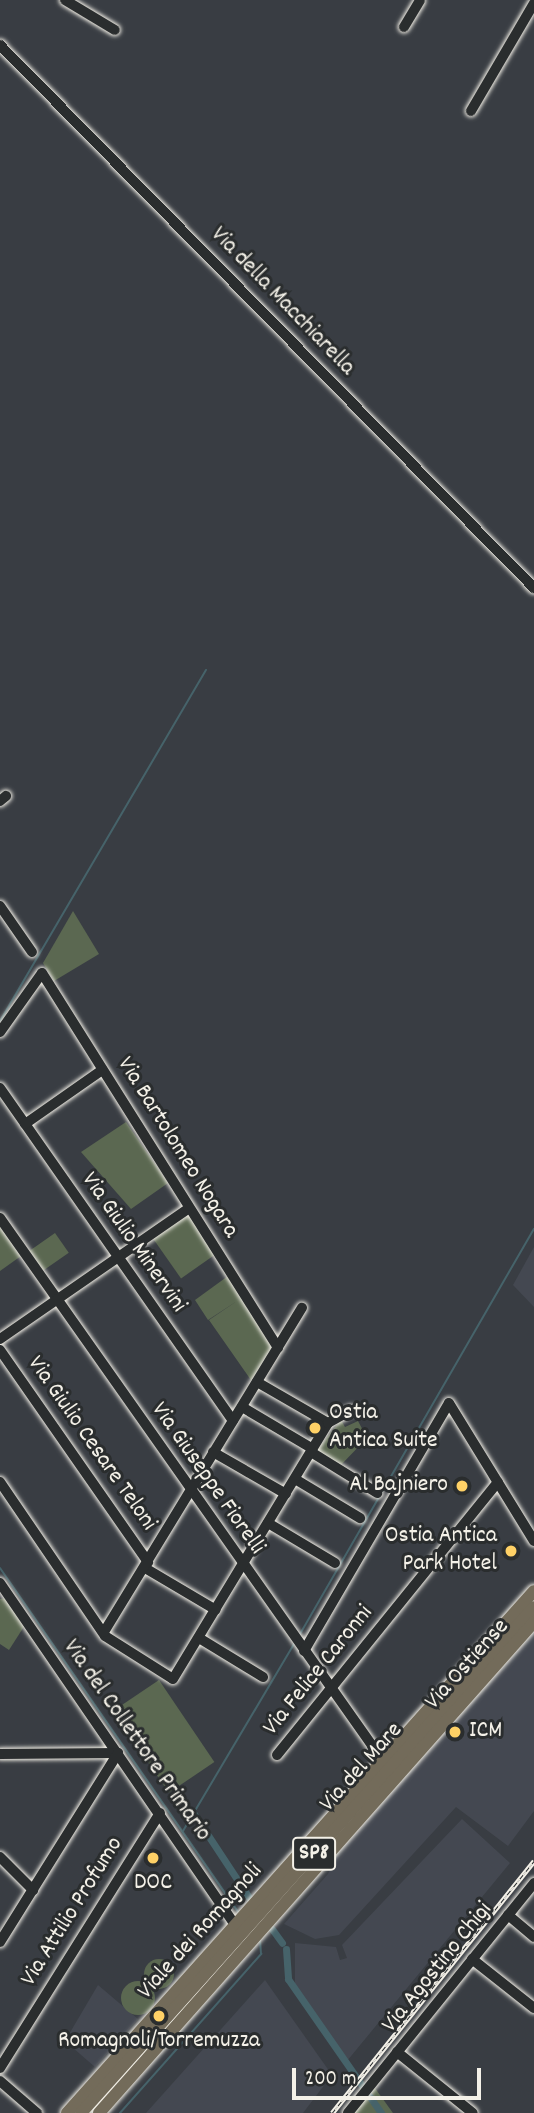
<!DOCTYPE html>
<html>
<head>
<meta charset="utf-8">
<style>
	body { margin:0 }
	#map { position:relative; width:534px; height:2113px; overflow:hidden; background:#393d43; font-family:Dekko,sans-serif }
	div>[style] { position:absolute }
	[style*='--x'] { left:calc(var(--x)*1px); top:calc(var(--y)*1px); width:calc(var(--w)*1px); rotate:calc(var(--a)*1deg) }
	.built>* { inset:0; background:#444851 }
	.green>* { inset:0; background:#5b6851; transform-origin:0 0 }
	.round { border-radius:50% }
	.stream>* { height:2px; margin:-1px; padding:0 1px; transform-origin:1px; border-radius:1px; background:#46636a }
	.canal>* { height:7px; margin:-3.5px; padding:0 3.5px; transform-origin:3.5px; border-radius:3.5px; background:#46636a }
	.roads { filter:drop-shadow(0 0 2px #f4f1e8) drop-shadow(0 0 2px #f4f1e8) }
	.minor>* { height:10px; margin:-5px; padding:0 5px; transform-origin:5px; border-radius:5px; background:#2a2d2e }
	.major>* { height:12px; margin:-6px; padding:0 6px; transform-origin:6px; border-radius:6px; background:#736b5a }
	.rail>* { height:4.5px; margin-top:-2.25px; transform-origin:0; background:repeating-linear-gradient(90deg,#2a2d2e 0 5px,#f4f1e8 0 10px); box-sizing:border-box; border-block:2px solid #f4f1e8 }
	.dots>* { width:19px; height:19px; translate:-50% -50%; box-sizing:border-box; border:4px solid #2a2d2e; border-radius:50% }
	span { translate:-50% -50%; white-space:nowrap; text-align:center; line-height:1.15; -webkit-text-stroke:6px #2a2d2e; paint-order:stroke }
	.shield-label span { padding:2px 5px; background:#2a2d2e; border:2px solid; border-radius:5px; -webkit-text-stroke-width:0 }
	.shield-label { font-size:23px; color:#f4f1e8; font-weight:700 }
	.street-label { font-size:24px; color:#f4f1e8 }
	.poi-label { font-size:24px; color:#f4f1e8 }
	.left { translate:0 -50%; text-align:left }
	.right { translate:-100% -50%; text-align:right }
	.scale { position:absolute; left:292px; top:2068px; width:189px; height:32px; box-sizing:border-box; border:4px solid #f4f1e8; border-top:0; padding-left:9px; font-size:21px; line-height:24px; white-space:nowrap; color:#f4f1e8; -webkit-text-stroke:5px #2a2d2e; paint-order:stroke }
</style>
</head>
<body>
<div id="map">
	<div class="built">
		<i style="clip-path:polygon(534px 1247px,534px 1307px,513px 1285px)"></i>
		<i style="clip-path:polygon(534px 1630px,534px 1811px,508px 1846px,456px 1807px,339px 1935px,315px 1939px,284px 1924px,328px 1874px,341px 1846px)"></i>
		<i style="clip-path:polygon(462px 1819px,510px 1863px,347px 2061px,295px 1986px,295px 1943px,336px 1947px,340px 1960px,347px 1958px,342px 1945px)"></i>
		<i style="clip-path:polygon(265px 1980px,332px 2075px,303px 2113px,146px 2113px)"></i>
		<i style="clip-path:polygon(98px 1985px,138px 2019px,95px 2067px,65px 2041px)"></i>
	</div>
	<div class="green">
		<i style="clip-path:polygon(73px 911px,99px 954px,54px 981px,43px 963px)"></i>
		<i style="clip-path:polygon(126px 1122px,168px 1183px,131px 1209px,81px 1152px)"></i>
		<i style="left:187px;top:1212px;width:51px;height:43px;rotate:55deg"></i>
		<i style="clip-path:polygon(0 1226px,21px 1256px,0 1271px)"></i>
		<i style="left:55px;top:1233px;width:24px;height:34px;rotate:55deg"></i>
		<i style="clip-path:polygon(228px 1276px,274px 1349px,253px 1383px,209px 1320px,237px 1301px,208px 1320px,195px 1300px)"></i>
		<i style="clip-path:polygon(341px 1420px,345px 1427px,358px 1421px,367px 1438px,339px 1467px,316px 1451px)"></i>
		<i style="clip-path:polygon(6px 1598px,25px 1625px,9px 1650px,0 1644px,0 1599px)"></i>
		<i style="left:159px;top:1680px;width:99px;height:55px;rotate:56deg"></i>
		<i class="round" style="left:144px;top:1959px;width:30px;height:30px"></i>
		<i class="round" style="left:121px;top:1981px;width:34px;height:34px"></i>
		<i style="clip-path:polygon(372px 2084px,393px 2113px,348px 2113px)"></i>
	</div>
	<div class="stream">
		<i style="--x:0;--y:1021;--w:407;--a:-59.6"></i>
		<i style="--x:0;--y:1568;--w:418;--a:55.3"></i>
		<i style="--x:300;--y:1634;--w:468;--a:-60"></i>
		<i style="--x:183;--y:1831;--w:220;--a:-59.3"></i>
		<i style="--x:120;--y:2113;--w:213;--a:-48.4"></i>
		<i style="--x:261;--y:1954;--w:13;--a:-94"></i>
	</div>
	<div class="canal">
		<i style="--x:194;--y:1814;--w:102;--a:56.6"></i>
		<i style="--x:272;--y:1929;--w:17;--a:54"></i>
		<i style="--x:286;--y:1949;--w:30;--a:86"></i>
		<i style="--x:288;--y:1979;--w:163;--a:55.2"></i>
	</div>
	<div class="roads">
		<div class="minor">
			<i style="--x:65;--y:0;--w:58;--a:31"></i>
			<i style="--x:404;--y:27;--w:31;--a:-59"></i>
			<i style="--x:0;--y:45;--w:762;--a:45.48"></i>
			<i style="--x:471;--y:111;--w:125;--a:-59.7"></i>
			<i style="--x:0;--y:801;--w:8;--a:-40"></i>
			<i style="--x:0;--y:906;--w:56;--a:55.2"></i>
			<i style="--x:0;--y:1032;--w:72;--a:-54.6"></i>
			<i style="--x:42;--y:973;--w:443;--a:57.8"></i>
			<i style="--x:0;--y:1088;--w:406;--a:55"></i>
			<i style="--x:25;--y:1124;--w:94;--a:-35"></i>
			<i style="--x:0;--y:1218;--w:664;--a:54.8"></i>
			<i style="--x:0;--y:1339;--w:230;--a:-34.7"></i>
			<i style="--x:0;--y:1350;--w:259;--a:55.1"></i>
			<i style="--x:257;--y:1382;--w:82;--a:30"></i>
			<i style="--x:242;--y:1407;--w:82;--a:30.6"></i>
			<i style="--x:213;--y:1452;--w:84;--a:29.9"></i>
			<i style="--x:311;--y:1452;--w:78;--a:31.8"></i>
			<i style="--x:295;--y:1479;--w:76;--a:31"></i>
			<i style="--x:0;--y:1482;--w:186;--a:55.7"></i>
			<i style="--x:105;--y:1636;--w:80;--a:32.3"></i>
			<i style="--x:173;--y:1679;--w:299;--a:-58.8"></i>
			<i style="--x:328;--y:1423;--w:26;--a:-29"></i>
			<i style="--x:268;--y:1523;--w:78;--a:30.8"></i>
			<i style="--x:145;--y:1568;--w:82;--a:30.6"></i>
			<i style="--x:0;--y:1583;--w:415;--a:55.5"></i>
			<i style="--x:104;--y:1632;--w:380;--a:-58.6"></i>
			<i style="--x:199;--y:1638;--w:75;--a:31.4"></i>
			<i style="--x:304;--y:1651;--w:287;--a:-59.7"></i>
			<i style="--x:449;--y:1403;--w:162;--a:58.4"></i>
			<i style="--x:0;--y:1754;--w:118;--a:-0.5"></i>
			<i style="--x:277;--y:1755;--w:351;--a:-51"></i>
			<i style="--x:0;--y:1857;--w:47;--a:45"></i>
			<i style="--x:508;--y:1915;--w:34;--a:40"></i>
			<i style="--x:0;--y:1942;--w:223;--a:-58"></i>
			<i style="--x:472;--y:1959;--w:79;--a:38.3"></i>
			<i style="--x:397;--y:2052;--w:97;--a:38.8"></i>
			<i style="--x:0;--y:2068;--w:301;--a:-57.9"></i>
			<i style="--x:0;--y:2081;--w:49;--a:40.9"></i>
			<i style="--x:348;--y:2113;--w:296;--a:-51"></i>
		</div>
		<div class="major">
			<i style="--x:67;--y:2113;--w:700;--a:-48.18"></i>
			<i style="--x:81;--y:2113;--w:679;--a:-48.16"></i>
			<i style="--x:99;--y:2113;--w:656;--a:-48.46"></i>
		</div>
	</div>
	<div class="rail">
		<i style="--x:332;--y:2113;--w:323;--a:-51.3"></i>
	</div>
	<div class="dots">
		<i style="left:315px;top:1428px;background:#ffd166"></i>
		<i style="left:462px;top:1486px;background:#ffd166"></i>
		<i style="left:511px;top:1551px;background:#ffd166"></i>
		<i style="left:455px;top:1732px;background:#ffd166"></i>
		<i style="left:153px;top:1858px;background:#ffd166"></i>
		<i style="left:159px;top:2016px;background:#ffd166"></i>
	</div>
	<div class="shield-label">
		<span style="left:314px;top:1854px">SP8</span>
	</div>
	<div class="street-label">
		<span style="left:282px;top:302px;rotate:46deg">Via della Macchiarella</span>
		<span style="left:177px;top:1148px;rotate:58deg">Via Bartolomeo Nogara</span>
		<span style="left:133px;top:1243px;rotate:55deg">Via Giulio Minervini</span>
		<span style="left:91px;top:1444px;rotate:55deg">Via Giulio Cesare Teloni</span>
		<span style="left:207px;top:1479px;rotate:55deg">Via Giuseppe Fiorelli</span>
		<span style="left:468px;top:1665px;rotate:-48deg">Via Ostiense</span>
		<span style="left:319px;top:1671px;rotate:-51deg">Via Felice Caronni</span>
		<span style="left:136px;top:1741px;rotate:55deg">Via del Collettore Primario</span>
		<span style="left:362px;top:1768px;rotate:-48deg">Via del Mare</span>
		<span style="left:73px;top:1912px;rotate:-58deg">Via Attilio Profumo</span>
		<span style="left:201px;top:1932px;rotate:-48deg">Viale dei Romagnoli</span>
		<span style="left:438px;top:1968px;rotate:-51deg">Via Agostino Chigi</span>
	</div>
	<div class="poi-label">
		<span class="left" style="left:329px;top:1428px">Ostia<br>Antica Suite</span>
		<span class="right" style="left:448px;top:1486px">Al Bajniero</span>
		<span class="right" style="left:497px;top:1551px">Ostia Antica<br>Park Hotel</span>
		<span class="left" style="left:469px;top:1732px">ICM</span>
		<span style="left:153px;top:1884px">DOC</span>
		<span style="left:159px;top:2042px">Romagnoli/Torremuzza</span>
	</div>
	<div class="scale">200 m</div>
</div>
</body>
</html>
